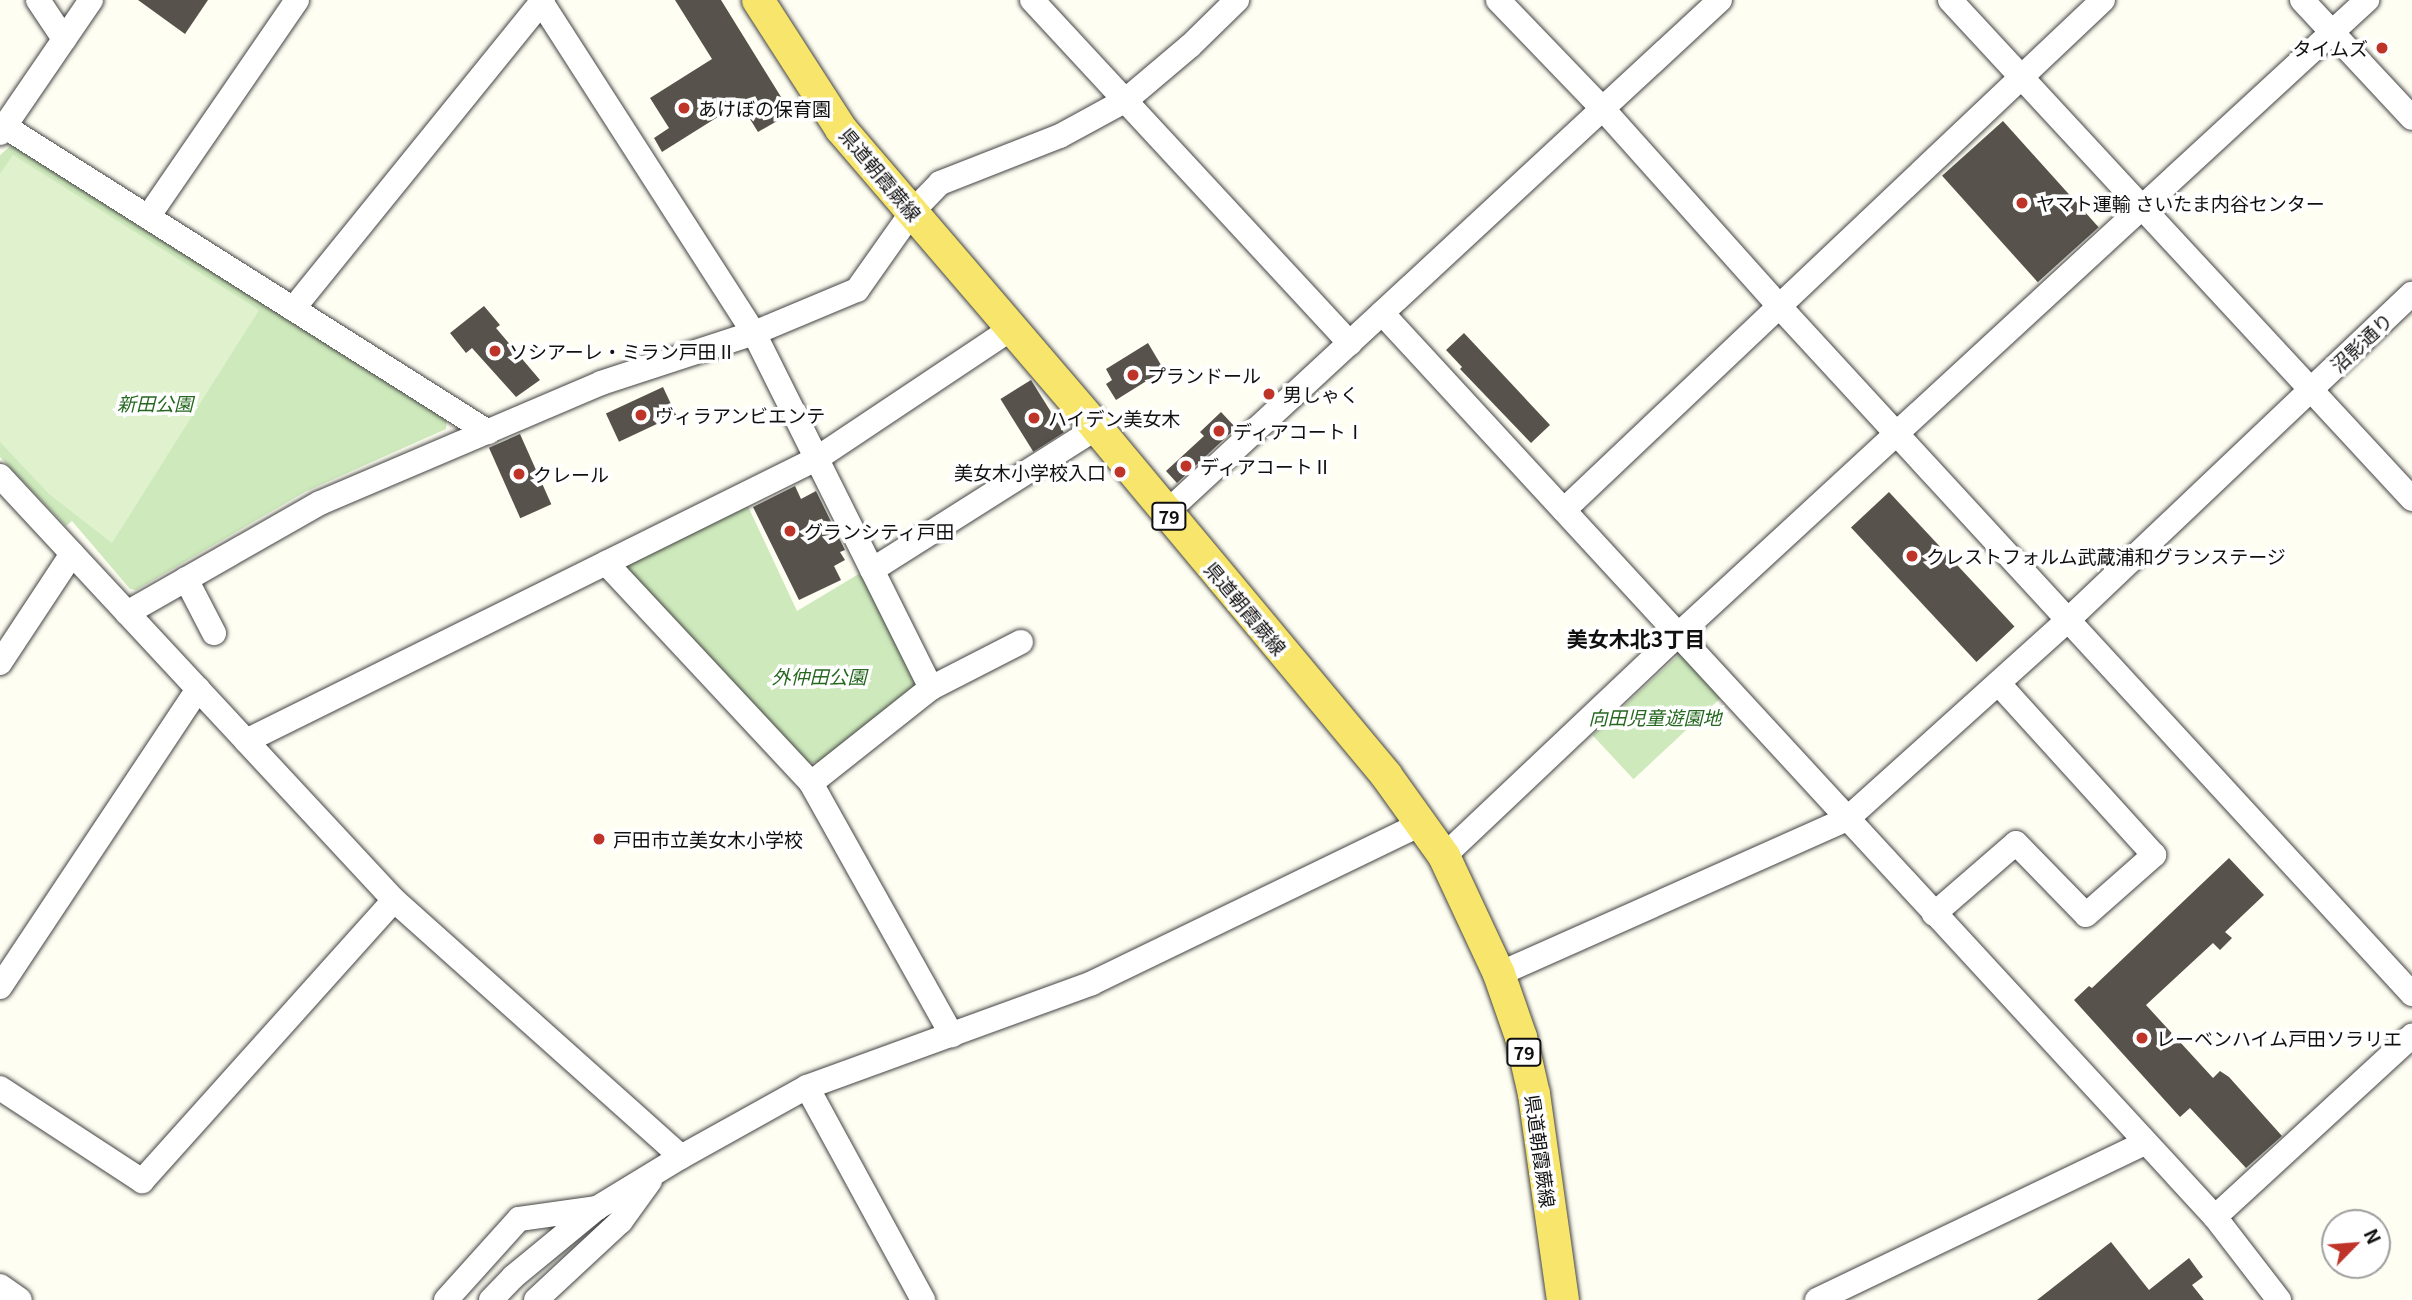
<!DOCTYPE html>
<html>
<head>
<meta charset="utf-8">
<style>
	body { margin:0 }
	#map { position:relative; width:2412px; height:1300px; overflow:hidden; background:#fffef3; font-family:Georgia,"Noto Sans JP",serif }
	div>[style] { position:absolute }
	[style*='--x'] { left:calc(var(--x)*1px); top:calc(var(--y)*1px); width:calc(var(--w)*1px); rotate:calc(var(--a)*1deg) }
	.green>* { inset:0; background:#ceeabc; transform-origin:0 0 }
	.pitch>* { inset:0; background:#e0f1ce }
	.building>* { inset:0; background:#58524c; transform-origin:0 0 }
	.roads { filter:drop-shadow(0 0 2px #434343) drop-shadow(0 0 2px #434343) }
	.minor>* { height:24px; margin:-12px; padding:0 12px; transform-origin:12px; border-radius:12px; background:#fff }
	.major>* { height:32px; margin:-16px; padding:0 16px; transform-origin:16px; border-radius:16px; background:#f7e66b }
	.dots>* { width:19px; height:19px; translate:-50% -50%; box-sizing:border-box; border:4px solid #fff; border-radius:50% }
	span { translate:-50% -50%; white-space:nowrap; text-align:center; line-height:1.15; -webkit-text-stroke:7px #fff; paint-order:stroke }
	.shield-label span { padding:2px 5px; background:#fff; border:2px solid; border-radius:5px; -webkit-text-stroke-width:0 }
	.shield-label { font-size:18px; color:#101010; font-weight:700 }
	.poi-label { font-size:19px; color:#101010 }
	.right { translate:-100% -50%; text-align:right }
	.left { translate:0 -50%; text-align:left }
	.street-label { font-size:19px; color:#101010 }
	.park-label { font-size:19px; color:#266820; font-style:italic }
	.neighbourhood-label { font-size:21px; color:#101010; font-weight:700 }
	.north { position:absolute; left:2321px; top:1209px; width:70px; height:70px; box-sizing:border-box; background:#fff; border:2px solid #9f9f9f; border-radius:50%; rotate:65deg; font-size:19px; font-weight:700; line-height:28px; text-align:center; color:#101010 }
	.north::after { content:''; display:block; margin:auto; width:24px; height:32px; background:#bf3428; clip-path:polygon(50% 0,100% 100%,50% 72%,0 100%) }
</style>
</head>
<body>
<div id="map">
	<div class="green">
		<i style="clip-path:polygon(14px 143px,447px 417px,446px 429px,305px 492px,136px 590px,130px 589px,72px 521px,66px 526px,0 457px,0 155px)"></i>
		<i style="clip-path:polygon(747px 504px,797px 611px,862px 572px,916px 677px,914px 690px,821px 762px,806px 763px,628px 574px,630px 560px)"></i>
		<i style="left:1684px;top:650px;width:60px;height:125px;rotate:47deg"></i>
	</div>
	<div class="pitch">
		<i style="clip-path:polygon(13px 155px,259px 310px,112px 543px,49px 494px,0 442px,0 174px)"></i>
	</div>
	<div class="building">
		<i style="clip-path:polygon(138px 0,208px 0,185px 34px)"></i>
		<i style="clip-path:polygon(675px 0,721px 0,791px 113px,758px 132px,740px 103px,662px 152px,654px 138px,669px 128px,650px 98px,712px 59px)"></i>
		<i style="left:2003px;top:121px;width:143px;height:82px;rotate:48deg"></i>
		<i style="clip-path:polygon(484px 306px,500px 325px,496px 328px,540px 380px,516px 397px,472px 348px,466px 353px,450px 333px)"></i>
		<i style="clip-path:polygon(1464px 333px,1550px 425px,1531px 443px,1460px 369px,1462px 367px,1446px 350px)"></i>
		<i style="clip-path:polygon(1148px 343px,1164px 370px,1116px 400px,1106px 384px,1112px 380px,1106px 369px)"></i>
		<i style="left:1031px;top:380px;width:62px;height:36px;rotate:58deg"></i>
		<i style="left:663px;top:387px;width:31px;height:63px;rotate:65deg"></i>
		<i style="clip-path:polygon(1221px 412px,1236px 428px,1177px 483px,1166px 471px,1204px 436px,1200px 432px)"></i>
		<i style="left:520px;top:434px;width:77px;height:34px;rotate:66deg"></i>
		<i style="clip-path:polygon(795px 486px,801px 499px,816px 491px,845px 550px,840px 552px,845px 560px,834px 566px,841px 580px,799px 600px,753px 507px)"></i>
		<i style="left:1889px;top:492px;width:184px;height:52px;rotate:47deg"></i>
		<i style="clip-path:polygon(2229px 858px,2264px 895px,2225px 932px,2232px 938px,2220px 950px,2213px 943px,2146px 1005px,2213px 1078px,2220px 1071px,2229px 1077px,2282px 1136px,2246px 1168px,2190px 1108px,2180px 1117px,2074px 1000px,2089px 986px,2092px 988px)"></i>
		<i style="clip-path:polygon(2111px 1242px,2149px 1290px,2189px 1258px,2203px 1277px,2192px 1285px,2204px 1300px,2037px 1300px)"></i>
	</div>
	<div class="roads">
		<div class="minor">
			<i style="--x:38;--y:0;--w:47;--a:56.3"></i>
			<i style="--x:540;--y:0;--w:396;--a:57.3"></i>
			<i style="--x:754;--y:333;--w:397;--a:63.5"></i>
			<i style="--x:931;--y:688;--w:153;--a:141.6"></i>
			<i style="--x:1032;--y:0;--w:468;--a:47.2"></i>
			<i style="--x:1498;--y:0;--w:151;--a:46.1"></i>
			<i style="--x:1603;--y:109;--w:264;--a:48.2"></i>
			<i style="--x:1779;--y:306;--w:935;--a:47.38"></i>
			<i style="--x:1950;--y:0;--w:680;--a:47.2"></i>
			<i style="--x:2302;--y:0;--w:161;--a:47"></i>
			<i style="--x:4;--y:126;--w:573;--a:32.3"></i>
			<i style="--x:0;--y:133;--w:161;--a:-55.6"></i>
			<i style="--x:148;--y:217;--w:263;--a:-55.5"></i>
			<i style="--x:293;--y:309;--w:397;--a:-51"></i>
			<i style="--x:1382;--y:313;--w:1229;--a:47.34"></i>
			<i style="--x:2215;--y:1217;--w:105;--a:52.4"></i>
			<i style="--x:0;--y:476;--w:579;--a:47.1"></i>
			<i style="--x:394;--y:900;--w:385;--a:41.8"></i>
			<i style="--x:1564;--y:510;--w:742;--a:-43.42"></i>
			<i style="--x:1166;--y:513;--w:755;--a:-42.8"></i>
			<i style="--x:606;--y:563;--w:301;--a:47"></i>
			<i style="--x:811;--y:783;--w:289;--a:60.8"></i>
			<i style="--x:872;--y:570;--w:266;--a:-32.3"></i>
			<i style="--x:186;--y:579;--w:61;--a:62.6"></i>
			<i style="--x:127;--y:613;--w:222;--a:-29.7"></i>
			<i style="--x:320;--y:503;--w:306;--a:-23.1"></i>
			<i style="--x:601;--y:383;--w:161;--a:-18.1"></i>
			<i style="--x:754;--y:333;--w:112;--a:-22.7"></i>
			<i style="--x:857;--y:290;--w:95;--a:-54.8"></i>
			<i style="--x:912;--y:212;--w:40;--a:-46"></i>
			<i style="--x:940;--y:183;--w:129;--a:-21.4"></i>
			<i style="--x:1060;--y:136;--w:75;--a:-28.6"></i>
			<i style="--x:1126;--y:100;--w:84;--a:-40.2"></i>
			<i style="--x:1190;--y:46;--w:66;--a:-44.4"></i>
			<i style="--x:0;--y:663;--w:131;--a:-56.6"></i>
			<i style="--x:931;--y:688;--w:101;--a:-27.1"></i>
			<i style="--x:246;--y:741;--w:636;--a:-26.32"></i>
			<i style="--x:816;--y:459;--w:234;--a:-33.7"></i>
			<i style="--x:1444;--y:856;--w:323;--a:-43.4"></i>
			<i style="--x:1679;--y:634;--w:936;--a:-42.66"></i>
			<i style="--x:1934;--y:914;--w:108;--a:-40.9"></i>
			<i style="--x:2016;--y:843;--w:100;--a:45.8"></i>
			<i style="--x:2086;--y:915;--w:91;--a:-41.4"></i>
			<i style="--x:2154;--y:855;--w:232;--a:-132.2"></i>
			<i style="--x:1499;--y:974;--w:381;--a:-24"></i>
			<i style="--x:1847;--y:819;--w:297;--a:-42"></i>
			<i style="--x:2068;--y:620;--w:474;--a:-43.5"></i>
			<i style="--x:0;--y:987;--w:358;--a:-56.4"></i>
			<i style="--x:807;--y:1087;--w:243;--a:61.4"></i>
			<i style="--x:0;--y:1088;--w:170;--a:33.2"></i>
			<i style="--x:142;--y:1181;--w:377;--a:-48.1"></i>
			<i style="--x:2215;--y:1217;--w:268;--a:-42.6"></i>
			<i style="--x:0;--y:1286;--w:24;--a:35"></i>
			<i style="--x:446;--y:1300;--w:109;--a:-48"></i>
			<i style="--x:519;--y:1219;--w:79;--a:-8"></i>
			<i style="--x:491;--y:1300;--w:32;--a:-46"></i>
			<i style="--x:513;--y:1277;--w:109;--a:-39.4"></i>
			<i style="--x:597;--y:1208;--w:98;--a:-31.3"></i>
			<i style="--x:681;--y:1157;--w:144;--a:-29.1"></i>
			<i style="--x:807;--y:1087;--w:303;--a:-20"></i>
			<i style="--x:1092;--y:983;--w:365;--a:-25.8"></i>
			<i style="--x:536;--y:1300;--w:116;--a:-42.9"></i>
			<i style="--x:621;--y:1221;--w:49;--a:-54.1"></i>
			<i style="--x:1817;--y:1300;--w:363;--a:-25.6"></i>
		</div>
		<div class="major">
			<i style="--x:758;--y:0;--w:153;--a:57.2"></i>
			<i style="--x:841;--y:129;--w:394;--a:49.4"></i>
			<i style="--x:1097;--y:428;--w:452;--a:50.2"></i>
			<i style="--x:1386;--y:775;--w:100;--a:54.4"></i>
			<i style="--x:1444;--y:856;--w:130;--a:65"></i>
			<i style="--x:1499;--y:974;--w:67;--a:70.8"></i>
			<i style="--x:1521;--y:1037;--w:58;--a:77.2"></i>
			<i style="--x:1534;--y:1094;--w:208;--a:82"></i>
		</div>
	</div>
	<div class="dots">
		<i style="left:2382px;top:48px;background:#bf3428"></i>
		<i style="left:684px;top:108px;background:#bf3428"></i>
		<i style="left:2022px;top:203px;background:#bf3428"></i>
		<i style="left:495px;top:351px;background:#bf3428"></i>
		<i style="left:1133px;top:375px;background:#bf3428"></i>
		<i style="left:1269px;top:394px;background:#bf3428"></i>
		<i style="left:641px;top:415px;background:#bf3428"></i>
		<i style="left:1034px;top:418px;background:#bf3428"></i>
		<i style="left:1219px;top:431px;background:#bf3428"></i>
		<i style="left:1186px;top:466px;background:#bf3428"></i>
		<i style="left:1120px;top:472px;background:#bf3428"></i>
		<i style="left:519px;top:474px;background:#bf3428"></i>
		<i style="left:790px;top:531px;background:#bf3428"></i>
		<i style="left:1912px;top:556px;background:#bf3428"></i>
		<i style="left:599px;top:839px;background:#bf3428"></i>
		<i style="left:2142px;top:1038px;background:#bf3428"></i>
	</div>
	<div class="shield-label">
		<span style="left:1169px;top:516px">79</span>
		<span style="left:1524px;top:1052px">79</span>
	</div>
	<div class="poi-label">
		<span class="right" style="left:2368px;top:48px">タイムズ</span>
		<span class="left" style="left:698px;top:108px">あけぼの保育園</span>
		<span class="left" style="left:2036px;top:203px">ヤマト運輸 さいたま内谷センター</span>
		<span class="left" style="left:509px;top:351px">ソシアーレ・ミラン戸田Ⅱ</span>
		<span class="left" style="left:1147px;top:375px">プランドール</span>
		<span class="left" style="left:1283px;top:394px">男しゃく</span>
		<span class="left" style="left:655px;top:415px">ヴィラアンビエンテ</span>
		<span class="left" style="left:1048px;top:418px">ハイデン美女木</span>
		<span class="left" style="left:1233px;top:431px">ディアコートⅠ</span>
		<span class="left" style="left:1200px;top:466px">ディアコートⅡ</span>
		<span class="right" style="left:1106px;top:472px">美女木小学校入口</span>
		<span class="left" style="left:533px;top:474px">クレール</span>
		<span class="left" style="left:804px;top:531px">グランシティ戸田</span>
		<span class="left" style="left:1926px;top:556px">クレストフォルム武蔵浦和グランステージ</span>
		<span class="left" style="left:613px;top:839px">戸田市立美女木小学校</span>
		<span class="left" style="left:2156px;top:1038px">レーベンハイム戸田ソラリエ</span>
	</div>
	<div class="street-label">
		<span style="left:881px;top:174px;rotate:50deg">県道朝霞蕨線</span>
		<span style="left:2361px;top:342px;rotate:-43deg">沼影通り</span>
		<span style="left:1246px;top:608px;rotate:50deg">県道朝霞蕨線</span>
		<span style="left:1541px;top:1151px;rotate:82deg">県道朝霞蕨線</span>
	</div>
	<div class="park-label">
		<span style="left:155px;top:403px">新田公園</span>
		<span style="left:819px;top:676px">外仲田公園</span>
		<span style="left:1655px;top:717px">向田児童遊園地</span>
	</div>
	<div class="neighbourhood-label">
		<span style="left:1636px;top:638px">美女木北3丁目</span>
	</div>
	<div class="north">N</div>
</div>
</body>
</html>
